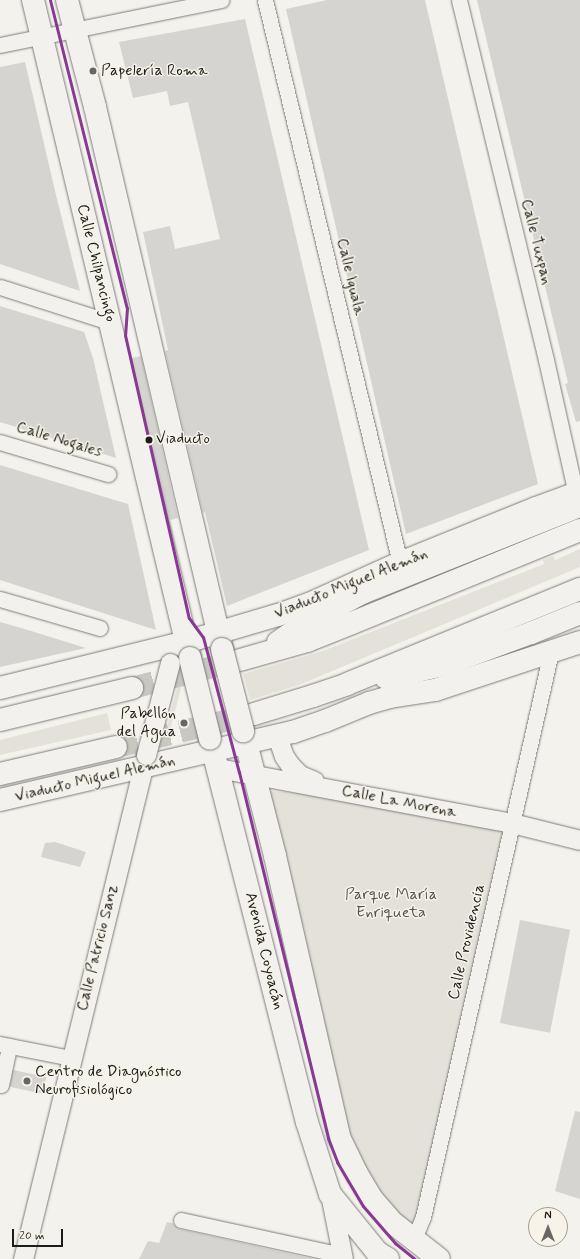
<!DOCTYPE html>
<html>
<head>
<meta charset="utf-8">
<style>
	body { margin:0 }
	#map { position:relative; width:580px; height:1259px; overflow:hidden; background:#f4f2ec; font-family:Mynerve,sans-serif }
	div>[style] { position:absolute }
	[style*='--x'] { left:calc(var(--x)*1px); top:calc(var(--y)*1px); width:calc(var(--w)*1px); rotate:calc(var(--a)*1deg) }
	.green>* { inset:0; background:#e4e1da }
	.building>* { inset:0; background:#d5d4d0; transform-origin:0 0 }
	.motorway-tunnel>* { height:22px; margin-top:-11px; transform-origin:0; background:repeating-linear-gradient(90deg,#c9c7c2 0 22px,transparent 0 33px) }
	.roads { filter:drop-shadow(0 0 1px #7d7c7a) drop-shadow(0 0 1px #7d7c7a) }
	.minor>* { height:15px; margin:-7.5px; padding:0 7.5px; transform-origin:7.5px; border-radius:7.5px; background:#f2f1ed }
	.tertiary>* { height:19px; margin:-9.5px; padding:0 9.5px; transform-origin:9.5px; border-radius:9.5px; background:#f2f1ed }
	.secondary>* { height:22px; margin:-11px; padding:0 11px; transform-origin:11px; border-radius:11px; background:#f2f1ed }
	.primary>* { height:22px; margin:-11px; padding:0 11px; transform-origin:11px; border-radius:11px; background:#f2f1ed }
	.motorway>* { height:22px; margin:-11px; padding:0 11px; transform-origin:11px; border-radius:11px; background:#f2f1ed }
	.bridges { filter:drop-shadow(0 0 1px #7d7c7a) drop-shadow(0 0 1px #7d7c7a) }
	.tertiary-bridge>* { height:19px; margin:-9.5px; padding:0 9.5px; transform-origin:9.5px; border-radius:9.5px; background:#f2f1ed }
	.primary-bridge>* { height:22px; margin:-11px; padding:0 11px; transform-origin:11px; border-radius:11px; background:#f2f1ed }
	.bus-1>* { height:3px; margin:-1.5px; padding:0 1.5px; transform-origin:1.5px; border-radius:1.5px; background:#893894 }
	.dots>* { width:11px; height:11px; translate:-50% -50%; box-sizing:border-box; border:2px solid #f7f3e8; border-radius:50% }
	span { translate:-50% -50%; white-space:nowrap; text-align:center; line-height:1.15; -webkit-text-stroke:3px #f7f3e8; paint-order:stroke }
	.bus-label { font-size:15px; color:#1c1c1c }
	.left { translate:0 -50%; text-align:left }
	.poi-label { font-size:16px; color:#1c1c1c }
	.right { translate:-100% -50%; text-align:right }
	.street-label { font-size:16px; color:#1c1c1c }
	.park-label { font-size:16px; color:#545351 }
	.north { position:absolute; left:528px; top:1207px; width:40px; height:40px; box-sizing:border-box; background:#f7f3e8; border:1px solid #9f9d96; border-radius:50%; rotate:0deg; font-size:11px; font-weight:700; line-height:16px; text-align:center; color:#1c1c1c }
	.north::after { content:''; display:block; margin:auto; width:14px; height:18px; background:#686765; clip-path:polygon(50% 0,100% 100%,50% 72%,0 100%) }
	.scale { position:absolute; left:12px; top:1229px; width:51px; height:18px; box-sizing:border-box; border:2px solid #1c1c1c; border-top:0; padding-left:5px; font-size:12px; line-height:14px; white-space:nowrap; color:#1c1c1c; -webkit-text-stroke:3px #f7f3e8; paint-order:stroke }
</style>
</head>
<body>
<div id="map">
	<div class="green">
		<i style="clip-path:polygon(580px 549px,580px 567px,299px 685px,250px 700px,243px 674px,320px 652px,544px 564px,543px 560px,553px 556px,555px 560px)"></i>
		<i style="clip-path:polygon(178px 684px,181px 688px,171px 727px,166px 730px)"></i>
		<i style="clip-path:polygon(107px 713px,111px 730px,0 755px,0 740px)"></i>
		<i style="clip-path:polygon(267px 791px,315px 794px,507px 826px,413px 1229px,387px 1203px,359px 1166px,341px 1119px)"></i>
	</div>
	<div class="building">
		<i style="clip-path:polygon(327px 0,425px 0,538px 484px,406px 534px,286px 9px)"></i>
		<i style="clip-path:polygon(477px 0,580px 0,580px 421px,576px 422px,565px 384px,568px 383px)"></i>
		<i style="clip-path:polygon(245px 19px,369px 550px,227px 606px,205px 512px,203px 513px,165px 351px,168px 350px,143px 232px,170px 226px,175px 249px,220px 239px,188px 102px,170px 106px,167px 91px,133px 98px,119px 42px)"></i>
		<i style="clip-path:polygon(25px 62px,55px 191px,80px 291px,0 264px,0 67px)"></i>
		<i style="clip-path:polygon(0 306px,84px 332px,93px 358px,116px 458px,0 422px)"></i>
		<i style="clip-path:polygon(141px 356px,178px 518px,170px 520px,131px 358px)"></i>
		<i style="clip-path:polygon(0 465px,128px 504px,156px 630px,0 580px)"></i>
		<i style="clip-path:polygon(0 622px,28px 630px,86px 648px,0 667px)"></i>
		<i style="clip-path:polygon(55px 842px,86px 852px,80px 867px,41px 857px,45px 843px)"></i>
		<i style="left:520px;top:920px;width:51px;height:105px;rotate:11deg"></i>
		<i style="left:13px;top:1070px;width:34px;height:17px;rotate:12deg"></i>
		<i style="clip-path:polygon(575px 1111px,580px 1112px,580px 1199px,555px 1191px)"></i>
		<i style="clip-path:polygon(167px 1222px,172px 1223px,179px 1229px,314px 1259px,139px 1259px,148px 1241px,159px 1243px)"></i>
	</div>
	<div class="motorway-tunnel">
		<i style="--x:132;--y:688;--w:112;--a:-14.5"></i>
		<i style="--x:116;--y:747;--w:142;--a:-13.4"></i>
	</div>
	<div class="roads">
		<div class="minor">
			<i style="--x:265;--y:0;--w:579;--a:76.52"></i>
			<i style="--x:459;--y:0;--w:370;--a:76.4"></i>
			<i style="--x:546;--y:360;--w:137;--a:77.4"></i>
			<i style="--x:0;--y:45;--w:226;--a:-11.5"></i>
			<i style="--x:0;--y:287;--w:115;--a:17.7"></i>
			<i style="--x:0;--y:442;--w:113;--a:16.5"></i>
			<i style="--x:0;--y:599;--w:104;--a:16.2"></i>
			<i style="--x:0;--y:1044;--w:72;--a:11.2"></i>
			<i style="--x:1;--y:1085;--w:40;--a:-78"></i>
			<i style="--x:181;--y:1220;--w:165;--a:12.3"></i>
			<i style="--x:414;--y:1239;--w:24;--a:-68"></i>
			<i style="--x:423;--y:1217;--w:579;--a:-77.24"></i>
		</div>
		<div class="tertiary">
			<i style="--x:277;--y:736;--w:21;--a:71"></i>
			<i style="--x:284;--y:756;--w:11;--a:56"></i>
			<i style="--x:290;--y:765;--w:14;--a:45"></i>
			<i style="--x:300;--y:775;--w:15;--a:23"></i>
			<i style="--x:218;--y:768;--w:299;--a:10.6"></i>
			<i style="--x:512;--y:823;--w:70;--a:14"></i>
			<i style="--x:330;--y:1194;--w:66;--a:78.7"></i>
			<i style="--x:23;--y:1259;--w:519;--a:-76.29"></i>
		</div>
		<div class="secondary">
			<i style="--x:531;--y:633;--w:53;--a:-22.2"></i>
			<i style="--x:0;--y:688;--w:192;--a:-13.9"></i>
			<i style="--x:186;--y:642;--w:96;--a:-16.4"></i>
			<i style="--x:278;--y:615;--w:33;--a:-20"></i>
			<i style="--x:309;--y:604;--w:100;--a:-24.3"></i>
			<i style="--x:400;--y:563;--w:147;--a:-22"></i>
			<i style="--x:536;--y:508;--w:47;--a:-20"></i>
			<i style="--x:0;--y:800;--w:301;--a:-13.1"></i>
			<i style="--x:293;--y:732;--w:34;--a:-19"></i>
			<i style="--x:325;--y:721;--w:48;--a:-22.2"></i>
			<i style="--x:369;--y:703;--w:22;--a:-16"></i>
			<i style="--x:390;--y:697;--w:46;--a:-8.8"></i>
			<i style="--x:435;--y:690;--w:153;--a:-18.3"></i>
		</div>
		<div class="primary">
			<i style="--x:33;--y:0;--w:676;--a:76.58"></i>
			<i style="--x:67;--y:0;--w:111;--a:75.3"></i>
			<i style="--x:95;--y:107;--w:557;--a:76.81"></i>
			<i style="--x:243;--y:731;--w:129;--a:75.6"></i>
			<i style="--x:275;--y:856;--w:290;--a:77.1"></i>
			<i style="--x:340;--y:1139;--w:39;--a:64"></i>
			<i style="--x:357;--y:1174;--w:29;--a:59"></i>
			<i style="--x:372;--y:1199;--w:32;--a:49"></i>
			<i style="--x:393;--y:1223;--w:58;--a:38"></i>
			<i style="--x:210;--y:739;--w:395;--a:75.8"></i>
			<i style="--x:307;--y:1122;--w:76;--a:72.3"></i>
			<i style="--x:330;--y:1194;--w:75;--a:51"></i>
			<i style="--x:377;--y:1252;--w:13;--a:32"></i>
		</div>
		<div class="motorway">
			<i style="--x:278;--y:642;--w:34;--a:-34"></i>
			<i style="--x:306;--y:623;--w:64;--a:-28.2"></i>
			<i style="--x:362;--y:593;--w:235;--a:-21.8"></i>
			<i style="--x:240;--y:660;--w:70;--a:-15.8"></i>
			<i style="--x:307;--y:641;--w:48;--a:-21.8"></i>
			<i style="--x:352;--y:623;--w:246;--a:-22.2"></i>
			<i style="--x:386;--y:678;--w:63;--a:-12.9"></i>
			<i style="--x:447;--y:664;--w:90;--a:-20.3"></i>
			<i style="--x:254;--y:714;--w:62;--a:-17"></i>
			<i style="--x:313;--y:696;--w:36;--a:-19"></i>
			<i style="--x:347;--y:684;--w:252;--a:-22.2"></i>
			<i style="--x:0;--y:720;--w:136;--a:-13.6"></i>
			<i style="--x:0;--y:774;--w:119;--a:-13.1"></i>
		</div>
	</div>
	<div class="bridges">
		<div class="tertiary-bridge">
			<i style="--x:146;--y:755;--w:95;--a:-75.4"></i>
		</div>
		<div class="primary-bridge">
			<i style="--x:222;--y:649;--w:85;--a:75.6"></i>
			<i style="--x:190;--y:658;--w:83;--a:76.1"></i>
		</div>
	</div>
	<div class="bus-1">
		<i style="--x:50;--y:0;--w:317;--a:76"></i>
		<i style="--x:127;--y:308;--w:27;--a:94"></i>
		<i style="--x:125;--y:335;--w:290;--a:77.3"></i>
		<i style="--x:189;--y:618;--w:24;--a:54"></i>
		<i style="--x:203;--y:637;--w:140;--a:75.1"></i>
		<i style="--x:239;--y:772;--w:377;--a:76.3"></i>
		<i style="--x:328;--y:1138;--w:26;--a:69"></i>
		<i style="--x:337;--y:1162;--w:51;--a:59.4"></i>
		<i style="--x:363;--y:1206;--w:49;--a:49.1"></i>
		<i style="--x:395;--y:1243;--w:26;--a:39"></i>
	</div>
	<div class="dots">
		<i style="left:93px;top:71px;background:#686765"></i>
		<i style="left:149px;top:440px;background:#1c1c1c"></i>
		<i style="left:184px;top:723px;background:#686765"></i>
		<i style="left:27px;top:1081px;background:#686765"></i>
	</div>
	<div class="bus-label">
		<span class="left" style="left:156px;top:440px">Viaducto</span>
	</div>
	<div class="poi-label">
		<span class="left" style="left:101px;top:71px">Papelería Roma</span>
		<span class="right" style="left:176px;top:723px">Pabellón<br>del Agua</span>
		<span class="left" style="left:35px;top:1081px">Centro de Diagnóstico<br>Neurofisiológico</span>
	</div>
	<div class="street-label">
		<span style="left:536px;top:242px;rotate:76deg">Calle Tuxpan</span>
		<span style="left:96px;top:263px;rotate:76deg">Calle Chilpancingo</span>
		<span style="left:350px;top:277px;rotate:77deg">Calle Iguala</span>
		<span style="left:59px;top:440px;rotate:17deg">Calle Nogales</span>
		<span style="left:351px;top:584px;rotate:-22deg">Viaducto Miguel Alemán</span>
		<span style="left:95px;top:779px;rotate:-13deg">Viaducto Miguel Alemán</span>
		<span style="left:399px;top:802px;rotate:11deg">Calle La Morena</span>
		<span style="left:467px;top:942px;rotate:-77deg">Calle Providencia</span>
		<span style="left:98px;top:948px;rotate:-76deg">Calle Patricio Sanz</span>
		<span style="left:264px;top:951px;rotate:76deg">Avenida Coyoacán</span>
	</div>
	<div class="park-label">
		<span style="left:391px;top:904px">Parque María<br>Enriqueta</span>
	</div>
	<div class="north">N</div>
	<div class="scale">20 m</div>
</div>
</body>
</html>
